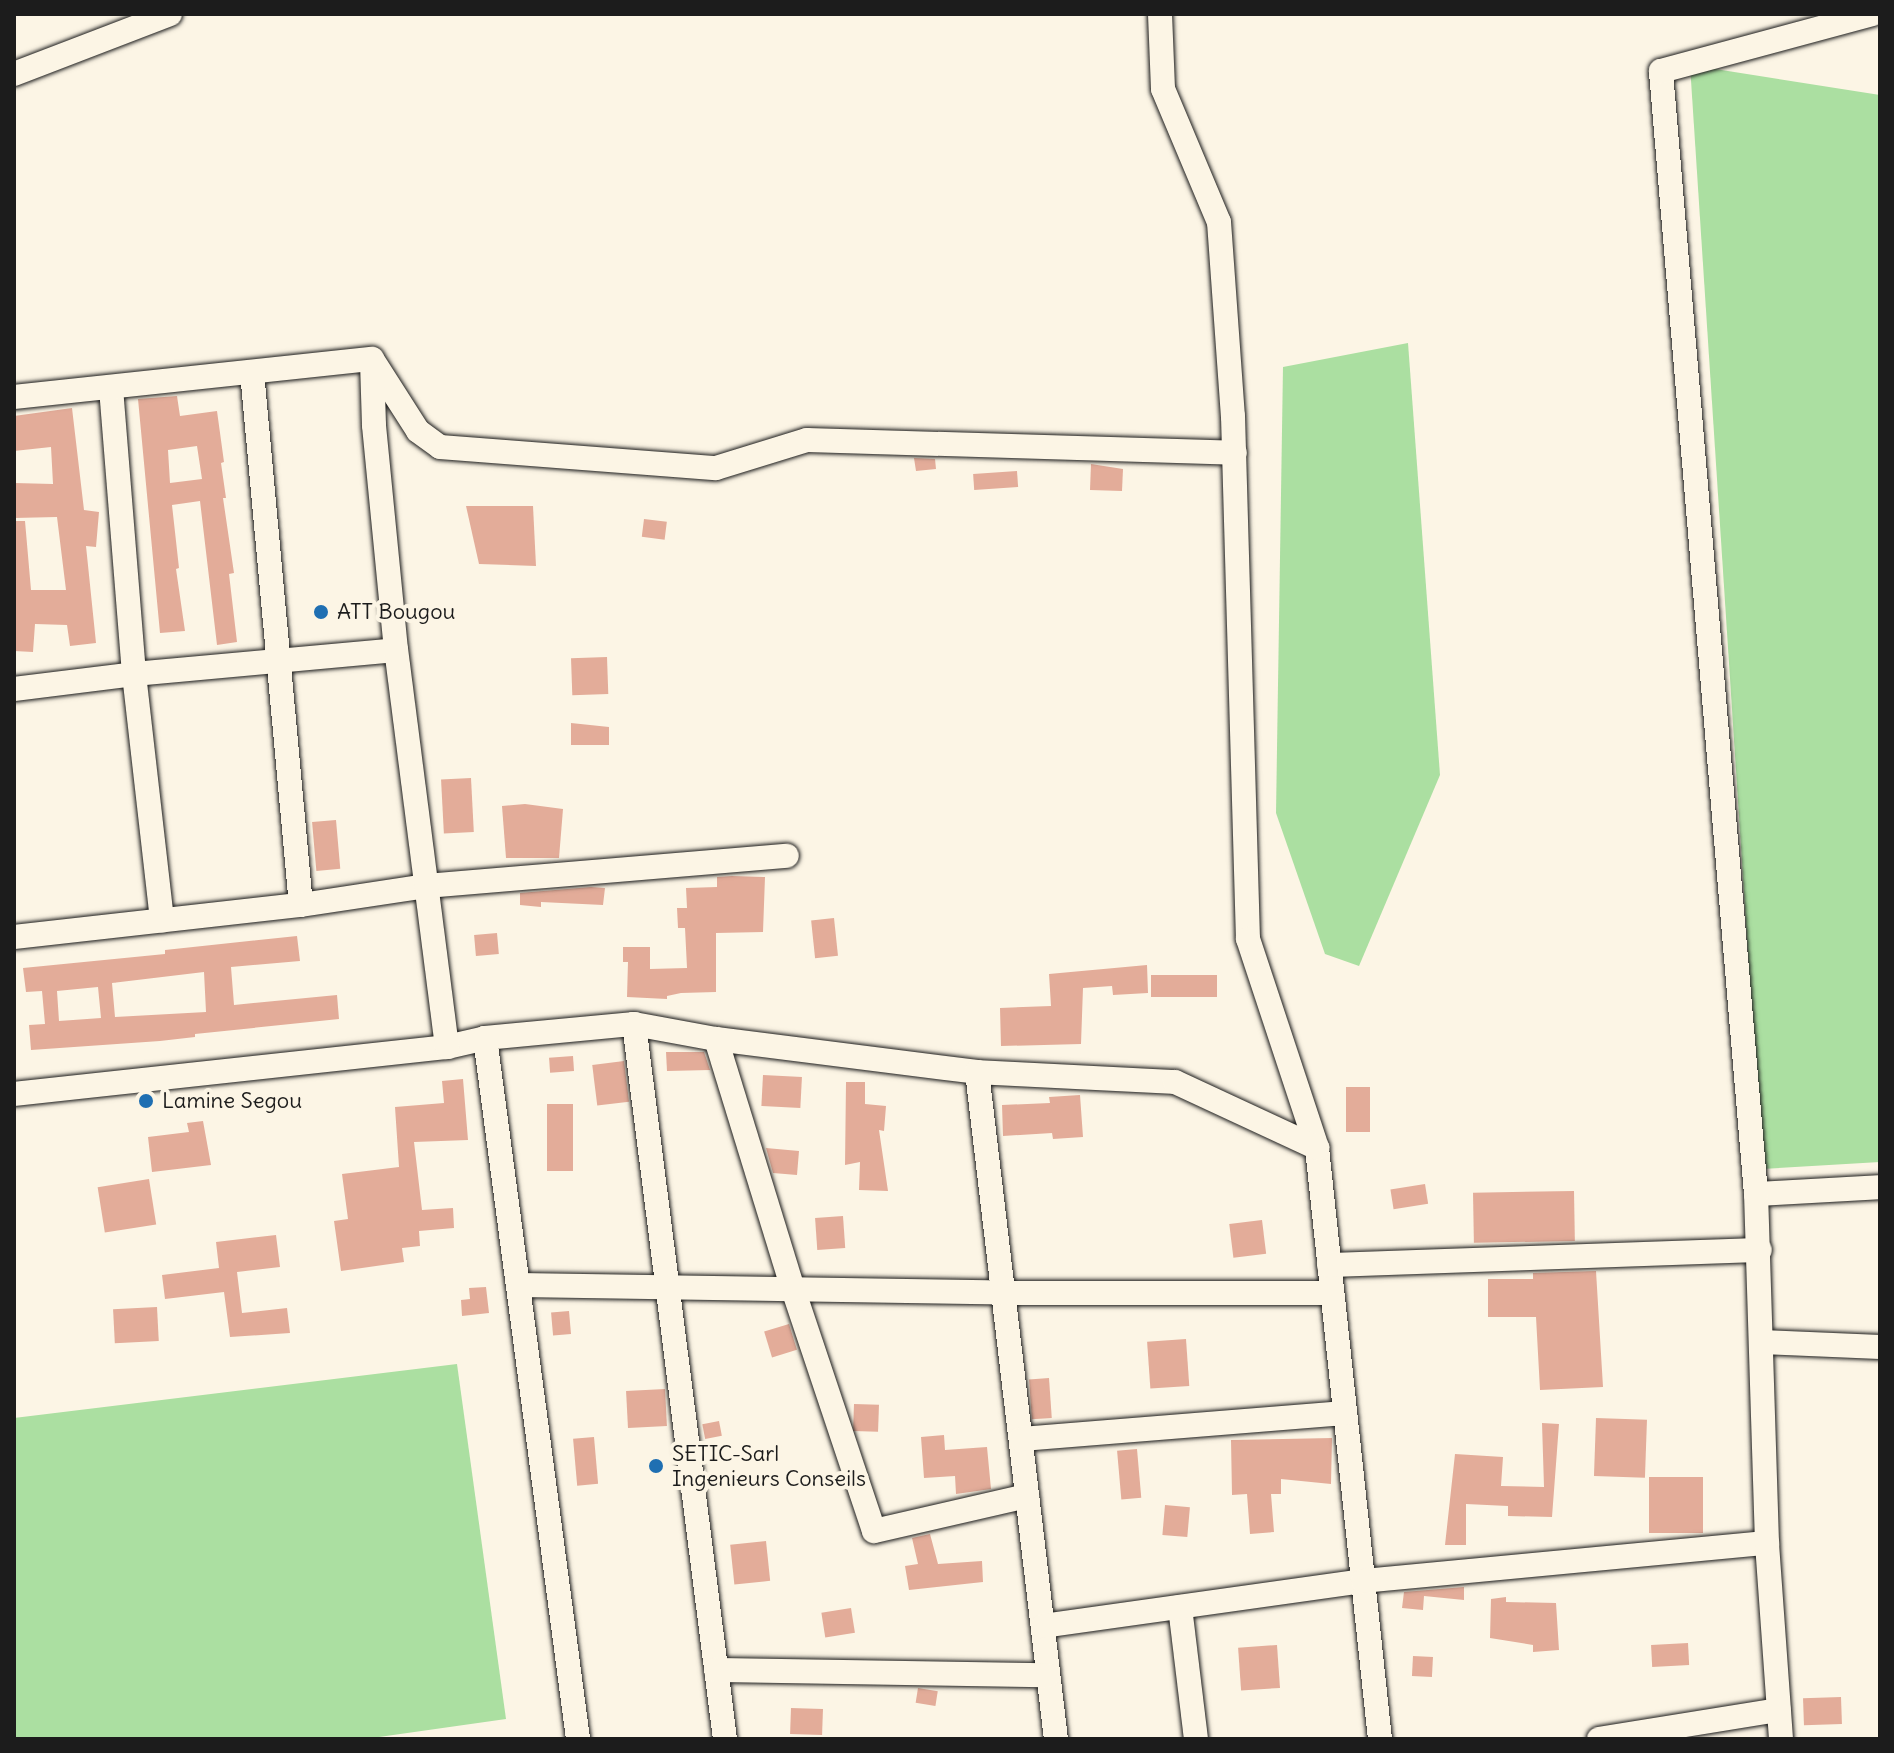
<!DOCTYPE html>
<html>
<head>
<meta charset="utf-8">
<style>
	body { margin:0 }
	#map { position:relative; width:1894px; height:1753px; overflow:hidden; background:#fcf5e5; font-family:Delius,sans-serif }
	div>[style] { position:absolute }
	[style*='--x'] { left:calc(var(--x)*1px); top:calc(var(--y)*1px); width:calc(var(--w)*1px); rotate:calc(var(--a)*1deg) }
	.green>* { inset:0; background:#abdfa1 }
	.building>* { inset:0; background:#e3ac99; transform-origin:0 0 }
	.roads { filter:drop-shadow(0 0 2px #1c1c1c) drop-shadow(0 0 2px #1c1c1c) }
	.minor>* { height:24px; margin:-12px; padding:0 12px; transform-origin:12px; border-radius:12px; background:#fcf5e5 }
	.dots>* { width:22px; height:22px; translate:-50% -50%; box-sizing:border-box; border:4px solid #fcf5e5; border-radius:50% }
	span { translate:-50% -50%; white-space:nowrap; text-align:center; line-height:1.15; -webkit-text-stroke:8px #fcf5e5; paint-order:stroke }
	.poi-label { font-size:22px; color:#1c1c1c }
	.left { translate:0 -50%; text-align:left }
	.frame { position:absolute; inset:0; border:16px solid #1c1c1c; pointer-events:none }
</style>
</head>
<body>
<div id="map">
	<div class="green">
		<i style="clip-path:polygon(1690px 65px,1880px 95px,1880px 1162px,1762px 1169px)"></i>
		<i style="clip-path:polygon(1408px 343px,1440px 775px,1359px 966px,1325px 954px,1276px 813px,1283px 367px)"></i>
		<i style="clip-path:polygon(457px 1364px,506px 1719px,365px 1739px,14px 1739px,14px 1418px)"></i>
	</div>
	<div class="building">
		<i style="clip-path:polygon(evenodd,177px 396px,180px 416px,217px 411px,224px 462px,221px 463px,226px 498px,223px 498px,234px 573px,229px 574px,237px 642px,217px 645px,200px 501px,172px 505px,179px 568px,176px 569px,185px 631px,160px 633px,138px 399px,177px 396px,197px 446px,202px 479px,170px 483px,168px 450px,197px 446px)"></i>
		<i style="clip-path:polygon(72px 408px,84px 510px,99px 512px,96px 547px,86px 546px,96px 643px,70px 646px,67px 625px,35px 624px,33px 652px,14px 651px,14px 521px,25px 521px,31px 590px,66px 590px,57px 517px,14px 518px,14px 483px,53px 484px,51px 447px,14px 451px,14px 416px)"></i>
		<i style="clip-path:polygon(914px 458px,935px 459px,936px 469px,916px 471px)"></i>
		<i style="clip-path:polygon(1091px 464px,1123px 469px,1122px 491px,1090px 490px)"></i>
		<i style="left:1017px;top:471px;width:16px;height:44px;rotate:86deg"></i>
		<i style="clip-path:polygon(466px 506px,533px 506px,536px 566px,479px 564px)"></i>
		<i style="left:644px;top:519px;width:23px;height:18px;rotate:7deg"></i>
		<i style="left:607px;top:657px;width:37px;height:36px;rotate:88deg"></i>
		<i style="clip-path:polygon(571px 723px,609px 727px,609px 745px,571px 745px)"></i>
		<i style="left:471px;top:778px;width:54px;height:30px;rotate:87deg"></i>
		<i style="clip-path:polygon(525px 804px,563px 809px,559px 858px,506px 858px,502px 806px)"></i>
		<i style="left:336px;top:820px;width:49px;height:24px;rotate:85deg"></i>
		<i style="clip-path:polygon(732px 876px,765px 877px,763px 932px,716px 933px,716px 992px,681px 993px,667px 996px,667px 999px,627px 997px,628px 962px,623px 962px,623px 947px,650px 947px,650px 969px,687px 968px,685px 928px,678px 928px,677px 908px,687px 908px,686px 888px,717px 887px,717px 877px)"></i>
		<i style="clip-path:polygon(591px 887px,605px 888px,603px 905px,541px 902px,541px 907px,520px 905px,520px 893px)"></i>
		<i style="left:834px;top:918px;width:38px;height:23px;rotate:84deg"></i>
		<i style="left:497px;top:933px;width:21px;height:23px;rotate:85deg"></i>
		<i style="clip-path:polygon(evenodd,297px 936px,300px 961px,231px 967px,234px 1005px,337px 995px,339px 1019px,195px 1034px,195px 1037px,160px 1041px,31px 1050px,29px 1025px,45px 1024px,42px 991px,26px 992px,23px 968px,165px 954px,165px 950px,297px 936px,204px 972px,206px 1012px,115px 1017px,112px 983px,204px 972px,297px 936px,98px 987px,101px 1018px,59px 1021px,57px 991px,98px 987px)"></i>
		<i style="clip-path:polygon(1147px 965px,1148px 993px,1113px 995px,1112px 986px,1083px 988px,1081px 1044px,1001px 1046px,1000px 1008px,1051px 1006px,1049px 974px)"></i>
		<i style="left:1217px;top:975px;width:22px;height:66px;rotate:90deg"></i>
		<i style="clip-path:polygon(666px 1052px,704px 1052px,710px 1070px,667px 1071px)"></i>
		<i style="left:573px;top:1056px;width:15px;height:24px;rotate:86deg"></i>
		<i style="left:624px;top:1061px;width:41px;height:32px;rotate:83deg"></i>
		<i style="left:763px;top:1075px;width:39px;height:31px;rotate:3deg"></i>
		<i style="clip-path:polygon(463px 1079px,468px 1140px,414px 1142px,422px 1210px,453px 1208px,454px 1228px,419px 1231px,420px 1246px,402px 1248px,404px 1262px,341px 1271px,334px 1221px,348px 1219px,342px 1174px,399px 1167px,395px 1107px,444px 1103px,442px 1081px)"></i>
		<i style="clip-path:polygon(846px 1082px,865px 1082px,865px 1104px,886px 1106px,884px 1131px,879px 1130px,888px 1191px,859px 1190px,860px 1162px,845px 1165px)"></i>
		<i style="left:1346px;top:1087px;width:24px;height:45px"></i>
		<i style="clip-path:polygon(1080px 1095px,1083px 1137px,1053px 1139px,1052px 1133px,1003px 1136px,1002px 1105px,1050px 1103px,1049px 1097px)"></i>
		<i style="left:547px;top:1104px;width:26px;height:67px"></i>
		<i style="clip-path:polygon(203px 1121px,211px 1165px,152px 1172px,148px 1137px,189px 1132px,187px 1123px)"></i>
		<i style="clip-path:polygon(766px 1148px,799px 1151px,797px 1175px,773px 1173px)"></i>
		<i style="left:149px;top:1179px;width:46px;height:52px;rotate:81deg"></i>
		<i style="left:1425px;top:1184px;width:20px;height:35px;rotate:81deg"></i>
		<i style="left:1574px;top:1191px;width:50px;height:101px;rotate:89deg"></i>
		<i style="left:843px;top:1216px;width:32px;height:28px;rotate:86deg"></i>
		<i style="left:1262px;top:1220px;width:34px;height:33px;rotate:83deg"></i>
		<i style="clip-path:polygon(276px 1235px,280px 1267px,237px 1272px,242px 1313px,287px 1308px,290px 1333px,230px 1337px,224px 1292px,165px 1299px,162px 1275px,219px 1268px,216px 1242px)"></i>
		<i style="clip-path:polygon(1596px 1271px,1603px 1387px,1540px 1390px,1536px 1317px,1488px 1317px,1488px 1279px,1533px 1279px,1533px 1273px)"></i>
		<i style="clip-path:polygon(486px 1287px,489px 1313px,462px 1316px,461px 1300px,470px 1299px,469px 1288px)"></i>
		<i style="left:157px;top:1307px;width:34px;height:44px;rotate:87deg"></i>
		<i style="left:569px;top:1311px;width:23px;height:18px;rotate:85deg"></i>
		<i style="left:789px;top:1324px;width:27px;height:26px;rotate:73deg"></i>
		<i style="left:1186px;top:1339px;width:47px;height:39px;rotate:86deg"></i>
		<i style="left:1049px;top:1378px;width:40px;height:20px;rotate:86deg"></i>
		<i style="left:665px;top:1389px;width:37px;height:39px;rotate:87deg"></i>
		<i style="left:854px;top:1404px;width:25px;height:27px;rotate:2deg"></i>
		<i style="left:1596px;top:1418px;width:51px;height:58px;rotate:2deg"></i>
		<i style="left:719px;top:1421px;width:15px;height:17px;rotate:79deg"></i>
		<i style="clip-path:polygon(1542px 1423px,1559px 1424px,1552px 1517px,1508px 1516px,1508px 1506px,1466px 1504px,1466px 1545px,1445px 1545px,1455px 1454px,1503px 1457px,1501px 1486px,1544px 1487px)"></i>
		<i style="clip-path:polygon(944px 1435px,945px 1450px,987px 1447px,991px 1489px,956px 1494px,955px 1476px,924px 1478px,921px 1437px)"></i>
		<i style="left:594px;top:1437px;width:47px;height:21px;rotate:85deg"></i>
		<i style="clip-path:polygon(1332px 1438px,1331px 1484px,1281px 1479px,1281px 1494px,1271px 1494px,1274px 1532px,1250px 1534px,1247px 1494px,1232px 1495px,1231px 1440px)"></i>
		<i style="left:1137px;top:1449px;width:49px;height:20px;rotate:85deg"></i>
		<i style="left:1703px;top:1477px;width:56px;height:54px;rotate:90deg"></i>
		<i style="left:1165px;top:1505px;width:25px;height:30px;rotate:5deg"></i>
		<i style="clip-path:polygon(930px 1534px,938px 1564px,982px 1561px,983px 1582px,909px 1590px,905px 1566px,918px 1564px,912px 1538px)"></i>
		<i style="left:766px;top:1541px;width:40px;height:36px;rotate:84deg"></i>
		<i style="clip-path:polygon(1464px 1587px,1464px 1600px,1424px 1596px,1423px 1610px,1402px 1608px,1404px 1592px)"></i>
		<i style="clip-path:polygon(1506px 1597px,1506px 1602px,1556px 1603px,1559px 1650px,1533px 1652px,1533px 1645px,1490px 1638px,1491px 1599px)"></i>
		<i style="left:851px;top:1608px;width:25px;height:30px;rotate:81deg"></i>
		<i style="left:1688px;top:1643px;width:22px;height:37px;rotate:87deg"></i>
		<i style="left:1277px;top:1645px;width:43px;height:39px;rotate:86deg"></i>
		<i style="left:1413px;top:1656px;width:20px;height:20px;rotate:3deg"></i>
		<i style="left:918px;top:1688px;width:20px;height:15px;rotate:9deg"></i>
		<i style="left:1841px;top:1697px;width:27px;height:38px;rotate:88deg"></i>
		<i style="left:791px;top:1708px;width:32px;height:26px;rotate:2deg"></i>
	</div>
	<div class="roads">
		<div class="minor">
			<i style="--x:1160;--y:14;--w:75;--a:87.7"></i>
			<i style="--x:1163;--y:89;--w:144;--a:67.2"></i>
			<i style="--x:1219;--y:222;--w:195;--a:85.9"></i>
			<i style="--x:1233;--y:416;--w:523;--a:88.36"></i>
			<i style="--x:1248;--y:939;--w:220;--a:71.7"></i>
			<i style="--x:1317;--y:1148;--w:594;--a:83.92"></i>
			<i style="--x:14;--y:74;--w:167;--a:-21"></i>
			<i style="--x:252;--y:372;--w:535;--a:84.75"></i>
			<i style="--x:111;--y:388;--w:287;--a:85.4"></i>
			<i style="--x:134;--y:674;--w:248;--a:83.5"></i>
			<i style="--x:14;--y:397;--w:360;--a:-6.1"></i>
			<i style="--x:372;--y:359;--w:85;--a:57.4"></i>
			<i style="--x:418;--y:431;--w:27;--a:36"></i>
			<i style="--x:440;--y:447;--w:277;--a:4.4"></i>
			<i style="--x:716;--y:468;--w:95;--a:-17.1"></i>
			<i style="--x:807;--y:440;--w:428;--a:1.7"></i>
			<i style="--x:14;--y:689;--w:121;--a:-7.1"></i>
			<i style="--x:134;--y:674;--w:263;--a:-5.2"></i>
			<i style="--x:14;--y:937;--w:289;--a:-6.4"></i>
			<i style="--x:301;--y:905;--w:126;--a:-8.6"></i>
			<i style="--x:426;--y:886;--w:362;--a:-4.8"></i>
			<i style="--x:634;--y:1024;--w:721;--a:82.75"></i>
			<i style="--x:485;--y:1038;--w:707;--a:82.44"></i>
			<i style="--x:716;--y:1039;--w:262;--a:72.9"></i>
			<i style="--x:793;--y:1289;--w:255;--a:71.5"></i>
			<i style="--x:874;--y:1531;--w:157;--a:-12.9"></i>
			<i style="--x:447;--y:1047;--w:39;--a:-13"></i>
			<i style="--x:485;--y:1038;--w:150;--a:-5.4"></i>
			<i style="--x:634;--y:1024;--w:83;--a:10.4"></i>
			<i style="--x:716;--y:1039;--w:263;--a:7.2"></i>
			<i style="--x:977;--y:1072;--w:198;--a:2.9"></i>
			<i style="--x:1175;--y:1082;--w:157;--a:24.9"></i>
			<i style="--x:977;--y:1072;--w:672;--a:83.25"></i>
			<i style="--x:14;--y:1094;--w:436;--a:-6.2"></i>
			<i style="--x:447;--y:1047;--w:400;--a:-97.3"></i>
			<i style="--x:396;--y:650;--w:226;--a:-95.6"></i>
			<i style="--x:374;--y:425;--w:63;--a:-91.8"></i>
			<i style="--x:1756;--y:1194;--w:124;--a:-3.2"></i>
			<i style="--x:1329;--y:1265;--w:431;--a:-2"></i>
			<i style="--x:519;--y:1285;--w:485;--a:0.9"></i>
			<i style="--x:1004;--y:1293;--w:328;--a:0"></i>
			<i style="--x:1762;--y:1342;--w:118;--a:2.4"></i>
			<i style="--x:1021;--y:1439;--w:325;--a:-4.6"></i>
			<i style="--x:1180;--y:1607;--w:133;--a:83.1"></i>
			<i style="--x:1043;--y:1626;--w:323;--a:-8"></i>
			<i style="--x:1363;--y:1581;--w:406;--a:-5.4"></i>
			<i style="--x:716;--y:1670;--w:332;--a:0.9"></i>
			<i style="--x:1599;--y:1739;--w:182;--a:-9.2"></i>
			<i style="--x:1781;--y:1739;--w:196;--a:-94.1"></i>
			<i style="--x:1767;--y:1543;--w:349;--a:-91.8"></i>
			<i style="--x:1756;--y:1194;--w:1127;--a:-94.84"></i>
			<i style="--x:1661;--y:71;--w:219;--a:-15.1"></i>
		</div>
	</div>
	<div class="dots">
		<i style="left:321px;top:612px;background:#1f6fb2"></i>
		<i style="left:146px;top:1101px;background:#1f6fb2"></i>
		<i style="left:656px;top:1466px;background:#1f6fb2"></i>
	</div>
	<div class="poi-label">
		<span class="left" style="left:337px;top:612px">ATT Bougou</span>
		<span class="left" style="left:162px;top:1101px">Lamine Segou</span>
		<span class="left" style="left:672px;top:1466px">SETIC-Sarl<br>Ingenieurs Conseils</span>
	</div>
	<div class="frame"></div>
</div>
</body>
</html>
